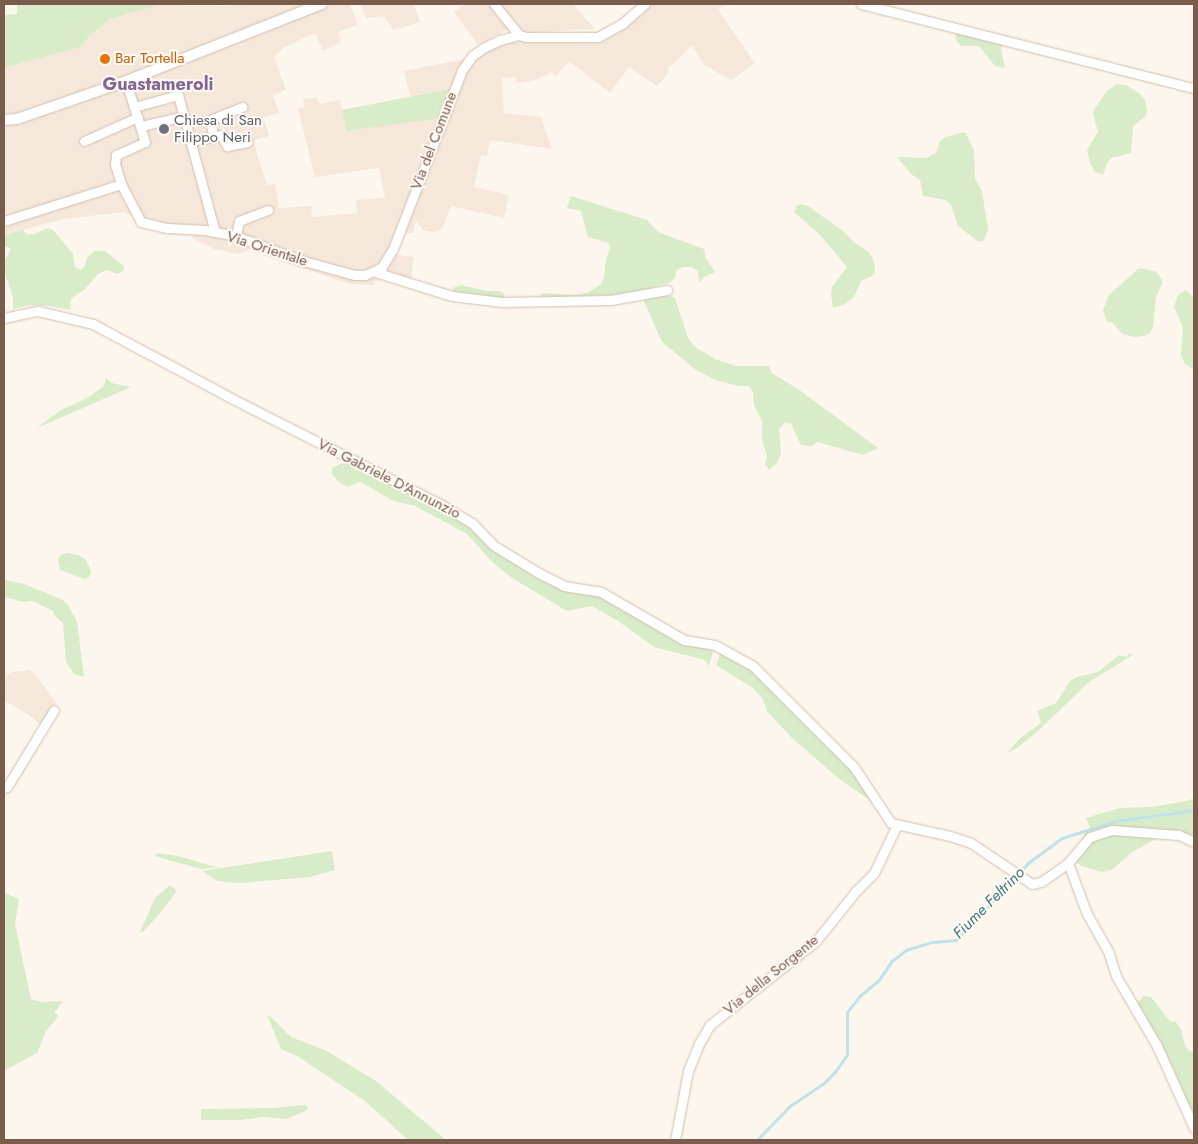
<!DOCTYPE html>
<html>
<head>
<meta charset="utf-8">
<style>
	body { margin:0 }
	#map { position:relative; width:1198px; height:1144px; overflow:hidden; background:#fdf6ec; font-family:Jost,sans-serif }
	div>[style] { position:absolute }
	[style*='--x'] { left:calc(var(--x)*1px); top:calc(var(--y)*1px); width:calc(var(--w)*1px); rotate:calc(var(--a)*1deg) }
	.residential>* { inset:0; background:#f5e8da }
	.green>* { inset:0; background:#d8ecc9 }
	.stream>* { height:2.5px; margin:-1.25px; padding:0 1.25px; transform-origin:1.25px; border-radius:1.25px; background:#bfe3e8 }
	.roads { filter:drop-shadow(0 0 1px #d1beb0) drop-shadow(0 0 1px #d1beb0) }
	.minor>* { height:9px; margin:-4.5px; padding:0 4.5px; transform-origin:4.5px; border-radius:4.5px; background:#fff }
	.tertiary>* { height:10px; margin:-5px; padding:0 5px; transform-origin:5px; border-radius:5px; background:#fff }
	.dots>* { width:14px; height:14px; translate:-50% -50%; box-sizing:border-box; border:2px solid #fffaf3; border-radius:50% }
	span { translate:-50% -50%; white-space:nowrap; text-align:center; line-height:1.15; -webkit-text-stroke:4px #fffaf3; paint-order:stroke }
	.food-label { font-size:15px; color:#c56008 }
	.left { translate:0 -50%; text-align:left }
	.worship-label { font-size:15px; color:#5b616d }
	.street-label { font-size:15px; color:#7a5c4d }
	.water-label { font-size:16px; color:#437c86; font-style:italic }
	.quarter-label { font-size:18px; color:#846695; font-weight:700 }
	.frame { position:absolute; inset:0; border:5px solid #7a5c4d; pointer-events:none }
</style>
</head>
<body>
<div id="map">
	<div class="residential">
		<i style="clip-path:polygon(163px 4px,194px 6px,305px 4px,130px 75px,25px 111px,4px 115px,4px 68px,81px 47px,89px 36px,110px 19px)"></i>
		<i style="clip-path:polygon(333px 4px,350px 4px,358px 25px,338px 32px,341px 42px,323px 51px,315px 33px,283px 48px,274px 57px,286px 90px,273px 95px,279px 113px,263px 117px,269px 136px,253px 140px,267px 185px,275px 184px,279px 208px,311px 206px,312px 217px,357px 213px,356px 200px,385px 198px,379px 168px,315px 177px,298px 109px,304px 107px,303px 99px,317px 97px,320px 104px,340px 100px,346px 131px,449px 89px,410px 96px,404px 71px,474px 57px,497px 43px,592px 39px,635px 18px,651px 4px,727px 4px,718px 10px,755px 63px,731px 80px,704px 65px,692px 46px,667px 69px,669px 72px,657px 86px,629px 67px,610px 93px,569px 61px,556px 76px,551px 72px,536px 80px,517px 83px,515px 77px,502px 78px,504px 113px,541px 117px,552px 149px,490px 140px,487px 156px,481px 155px,474px 187px,509px 195px,504px 218px,451px 206px,442px 229px,433px 232px,423px 230px,416px 221px,413px 233px,403px 233px,393px 254px,414px 257px,410px 287px,379px 277px,373px 285px,351px 284px,262px 255px,252px 249px,239px 254px,214px 249px,192px 238px,195px 232px,135px 218px,124px 212px,63px 219px,4px 235px,4px 123px,55px 112px)"></i>
		<i style="clip-path:polygon(360px 4px,414px 4px,420px 22px,393px 30px,384px 16px,366px 18px)"></i>
		<i style="clip-path:polygon(464px 4px,493px 4px,511px 28px,478px 45px,454px 12px)"></i>
		<i style="clip-path:polygon(499px 4px,573px 4px,595px 29px,522px 33px)"></i>
		<i style="clip-path:polygon(29px 670px,36px 675px,56px 703px,41px 725px,29px 715px,4px 700px,4px 677px,11px 672px)"></i>
	</div>
	<div class="green">
		<i style="clip-path:polygon(17px 4px,163px 4px,110px 19px,89px 36px,81px 47px,4px 68px,4px 15px,17px 14px)"></i>
		<i style="clip-path:polygon(955px 31px,1003px 43px,1001px 50px,1005px 68px,995px 66px,979px 46px,961px 46px,956px 40px)"></i>
		<i style="clip-path:polygon(1117px 84px,1126px 85px,1139px 93px,1145px 100px,1147px 110px,1146px 116px,1133px 126px,1131px 153px,1111px 158px,1107px 163px,1103px 175px,1095px 172px,1090px 163px,1087px 150px,1098px 132px,1093px 113px,1095px 108px,1107px 91px)"></i>
		<i style="clip-path:polygon(449px 89px,440px 118px,346px 131px,342px 110px)"></i>
		<i style="clip-path:polygon(965px 132px,974px 150px,975px 178px,982px 191px,988px 230px,984px 240px,979px 242px,958px 226px,951px 205px,945px 200px,923px 196px,920px 180px,911px 174px,897px 157px,926px 158px,936px 153px,940px 141px,946px 137px)"></i>
		<i style="clip-path:polygon(571px 196px,647px 220px,658px 232px,704px 249px,706px 258px,715px 272px,704px 277px,700px 282px,697px 270px,691px 267px,683px 267px,676px 271px,675px 278px,669px 283px,639px 291px,613px 295px,540px 297px,542px 293px,576px 295px,589px 292px,601px 284px,604px 277px,606px 259px,610px 249px,609px 243px,588px 237px,581px 211px,567px 208px)"></i>
		<i style="clip-path:polygon(801px 204px,808px 206px,843px 231px,855px 243px,869px 252px,874px 261px,875px 272px,872px 276px,861px 281px,854px 297px,843px 305px,833px 308px,831px 295px,832px 287px,847px 267px,820px 235px,794px 212px,797px 205px)"></i>
		<i style="clip-path:polygon(48px 228px,53px 230px,73px 254px,75px 267px,80px 270px,84px 267px,87px 258px,94px 251px,105px 251px,124px 266px,124px 270px,118px 274px,106px 270px,98px 274px,85px 289px,73px 297px,70px 301px,71px 310px,49px 306px,30px 305px,13px 309px,13px 297px,4px 270px,4px 262px,11px 249px,4px 246px,4px 235px,23px 230px,26px 234px,34px 234px)"></i>
		<i style="clip-path:polygon(1139px 268px,1155px 271px,1162px 279px,1162px 284px,1156px 297px,1153px 327px,1150px 333px,1144px 336px,1135px 337px,1122px 334px,1112px 322px,1107px 322px,1103px 310px,1109px 295px)"></i>
		<i style="clip-path:polygon(461px 285px,487px 291px,499px 291px,504px 293px,506px 301px,453px 293px,453px 288px)"></i>
		<i style="clip-path:polygon(1186px 290px,1194px 298px,1194px 370px,1185px 364px,1181px 355px,1183px 327px,1174px 307px,1178px 295px)"></i>
		<i style="clip-path:polygon(663px 293px,675px 298px,688px 338px,695px 347px,717px 360px,737px 366px,769px 366px,772px 373px,798px 389px,878px 448px,863px 455px,818px 442px,811px 446px,801px 445px,791px 424px,785px 422px,779px 429px,781px 453px,777px 463px,769px 470px,765px 464px,767px 456px,762px 440px,762px 421px,754px 405px,753px 392px,749px 386px,739px 386px,715px 380px,696px 370px,662px 342px,642px 297px)"></i>
		<i style="clip-path:polygon(106px 378px,111px 383px,131px 387px,37px 428px,61px 410px,89px 397px,104px 386px)"></i>
		<i style="clip-path:polygon(349px 463px,468px 523px,511px 562px,538px 579px,568px 590px,594px 593px,709px 648px,713px 652px,709px 666px,705px 660px,654px 647px,618px 621px,592px 606px,567px 611px,512px 578px,493px 563px,467px 534px,415px 506px,394px 501px,360px 482px,347px 487px,339px 482px,332px 474px,332px 468px,340px 464px)"></i>
		<i style="clip-path:polygon(68px 553px,78px 555px,86px 560px,91px 571px,89px 577px,85px 579px,60px 570px,58px 559px,61px 555px)"></i>
		<i style="clip-path:polygon(4px 580px,24px 584px,63px 600px,68px 605px,77px 622px,84px 677px,74px 674px,66px 662px,63px 623px,54px 615px,53px 611px,33px 601px,24px 602px,4px 597px)"></i>
		<i style="clip-path:polygon(721px 651px,742px 661px,849px 764px,883px 814px,868px 799px,838px 778px,790px 736px,767px 711px,763px 699px,753px 688px,716px 665px)"></i>
		<i style="clip-path:polygon(1129px 653px,1133px 655px,1089px 682px,1038px 731px,1017px 748px,1007px 753px,1019px 739px,1041px 723px,1037px 711px,1056px 703px,1070px 681px,1077px 677px,1098px 672px,1119px 655px,1127px 657px)"></i>
		<i style="clip-path:polygon(1194px 798px,1194px 844px,1171px 835px,1156px 839px,1132px 852px,1113px 869px,1103px 872px,1081px 866px,1076px 861px,1075px 855px,1079px 843px,1090px 827px,1086px 818px,1119px 808px,1151px 807px,1187px 801px)"></i>
		<i style="clip-path:polygon(332px 851px,335px 870px,310px 877px,240px 883px,217px 881px,202px 871px)"></i>
		<i style="clip-path:polygon(158px 853px,178px 856px,212px 866px,221px 867px,201px 869px,154px 856px)"></i>
		<i style="clip-path:polygon(170px 885px,177px 891px,160px 913px,143px 932px,140px 932px,155px 898px)"></i>
		<i style="clip-path:polygon(4px 893px,19px 899px,15px 924px,31px 999px,41px 1002px,63px 1001px,54px 1013px,58px 1015px,58px 1017px,46px 1031px,37px 1053px,4px 1071px)"></i>
		<i style="clip-path:polygon(1144px 996px,1151px 997px,1170px 1021px,1176px 1022px,1181px 1030px,1185px 1046px,1189px 1051px,1194px 1051px,1194px 1121px,1134px 1005px)"></i>
		<i style="clip-path:polygon(269px 1015px,291px 1037px,325px 1050px,376px 1081px,446px 1140px,408px 1140px,365px 1101px,297px 1056px,281px 1049px,268px 1017px)"></i>
		<i style="clip-path:polygon(306px 1105px,308px 1108px,306px 1111px,286px 1119px,264px 1117px,240px 1120px,201px 1120px,201px 1109px,273px 1108px)"></i>
	</div>
	<div class="stream">
		<i style="--x:1020;--y:872;--w:12;--a:-48"></i>
		<i style="--x:1028;--y:863;--w:42;--a:-36.3"></i>
		<i style="--x:1062;--y:838;--w:57;--a:-17.5"></i>
		<i style="--x:1116;--y:821;--w:79;--a:-8"></i>
		<i style="--x:757;--y:1140;--w:47;--a:-45.9"></i>
		<i style="--x:790;--y:1106;--w:40;--a:-34"></i>
		<i style="--x:823;--y:1084;--w:17;--a:-45"></i>
		<i style="--x:835;--y:1072;--w:21;--a:-55"></i>
		<i style="--x:847;--y:1055;--w:43;--a:-90"></i>
		<i style="--x:847;--y:1012;--w:22;--a:-51"></i>
		<i style="--x:861;--y:995;--w:23;--a:-40"></i>
		<i style="--x:879;--y:980;--w:23;--a:-56"></i>
		<i style="--x:892;--y:961;--w:18;--a:-38"></i>
		<i style="--x:906;--y:950;--w:28;--a:-17"></i>
		<i style="--x:933;--y:942;--w:23;--a:-5"></i>
		<i style="--x:956;--y:940;--w:88;--a:-46.8"></i>
	</div>
	<div class="roads">
		<div class="minor">
			<i style="--x:494;--y:4;--w:40;--a:51"></i>
			<i style="--x:519;--y:35;--w:7;--a:16"></i>
			<i style="--x:526;--y:37;--w:72;--a:0"></i>
			<i style="--x:598;--y:37;--w:29;--a:-29"></i>
			<i style="--x:623;--y:23;--w:29;--a:-41"></i>
			<i style="--x:861;--y:4;--w:343;--a:14.2"></i>
			<i style="--x:126;--y:82;--w:63;--a:72.4"></i>
			<i style="--x:145;--y:142;--w:32;--a:156"></i>
			<i style="--x:116;--y:155;--w:9;--a:96"></i>
			<i style="--x:115;--y:164;--w:21;--a:73"></i>
			<i style="--x:121;--y:184;--w:43;--a:62.2"></i>
			<i style="--x:141;--y:222;--w:28;--a:13"></i>
			<i style="--x:168;--y:228;--w:37;--a:3"></i>
			<i style="--x:205;--y:230;--w:32;--a:11"></i>
			<i style="--x:236;--y:236;--w:68;--a:20.6"></i>
			<i style="--x:300;--y:260;--w:57;--a:15.3"></i>
			<i style="--x:355;--y:275;--w:10;--a:0"></i>
			<i style="--x:365;--y:275;--w:19;--a:-25"></i>
			<i style="--x:382;--y:267;--w:21;--a:-59"></i>
			<i style="--x:393;--y:249;--w:192;--a:-68.9"></i>
			<i style="--x:462;--y:70;--w:19;--a:-54"></i>
			<i style="--x:473;--y:55;--w:14;--a:-34"></i>
			<i style="--x:485;--y:47;--w:17;--a:-25"></i>
			<i style="--x:500;--y:40;--w:20;--a:-15"></i>
			<i style="--x:134;--y:107;--w:46;--a:-15.3"></i>
			<i style="--x:178;--y:95;--w:142;--a:74.9"></i>
			<i style="--x:141;--y:126;--w:44;--a:-13.1"></i>
			<i style="--x:213;--y:135;--w:15;--a:-101"></i>
			<i style="--x:210;--y:120;--w:35;--a:-22"></i>
			<i style="--x:84;--y:141;--w:59;--a:-24"></i>
			<i style="--x:191;--y:141;--w:31;--a:-11"></i>
			<i style="--x:221;--y:135;--w:13;--a:61"></i>
			<i style="--x:227;--y:146;--w:21;--a:-11"></i>
			<i style="--x:4;--y:221;--w:123;--a:-17.5"></i>
			<i style="--x:236;--y:236;--w:15;--a:-79"></i>
			<i style="--x:239;--y:221;--w:31;--a:-21"></i>
			<i style="--x:375;--y:272;--w:81;--a:17.3"></i>
			<i style="--x:452;--y:296;--w:50;--a:6.8"></i>
			<i style="--x:502;--y:302;--w:109;--a:-1.1"></i>
			<i style="--x:611;--y:300;--w:57;--a:-10.1"></i>
			<i style="--x:4;--y:318;--w:35;--a:-12"></i>
			<i style="--x:38;--y:311;--w:57;--a:13.3"></i>
			<i style="--x:93;--y:324;--w:152;--a:28.2"></i>
			<i style="--x:227;--y:396;--w:241;--a:26.9"></i>
			<i style="--x:442;--y:505;--w:35;--a:31"></i>
			<i style="--x:472;--y:523;--w:30;--a:46"></i>
			<i style="--x:493;--y:545;--w:52;--a:31.5"></i>
			<i style="--x:537;--y:572;--w:30;--a:27"></i>
			<i style="--x:564;--y:586;--w:37;--a:9"></i>
			<i style="--x:601;--y:592;--w:96;--a:30"></i>
			<i style="--x:684;--y:640;--w:31;--a:9"></i>
			<i style="--x:715;--y:645;--w:43;--a:28.9"></i>
			<i style="--x:753;--y:666;--w:143;--a:45"></i>
			<i style="--x:854;--y:767;--w:67;--a:56.5"></i>
			<i style="--x:891;--y:823;--w:60;--a:12.4"></i>
			<i style="--x:950;--y:836;--w:22;--a:18"></i>
			<i style="--x:971;--y:843;--w:73;--a:33.9"></i>
			<i style="--x:1032;--y:884;--w:9;--a:-13"></i>
			<i style="--x:1041;--y:882;--w:33;--a:-35"></i>
			<i style="--x:1068;--y:863;--w:34;--a:-50"></i>
			<i style="--x:1090;--y:837;--w:23;--a:-18"></i>
			<i style="--x:1112;--y:830;--w:67;--a:4.3"></i>
			<i style="--x:1179;--y:835;--w:17;--a:25"></i>
			<i style="--x:4;--y:788;--w:3;--a:-18"></i>
			<i style="--x:7;--y:787;--w:90;--a:-58.6"></i>
			<i style="--x:1068;--y:863;--w:54;--a:69.6"></i>
			<i style="--x:1087;--y:914;--w:43;--a:60.4"></i>
			<i style="--x:1108;--y:951;--w:26;--a:72"></i>
			<i style="--x:1116;--y:976;--w:81;--a:59.6"></i>
			<i style="--x:1157;--y:1046;--w:90;--a:65.7"></i>
			<i style="--x:675;--y:1140;--w:70;--a:-79.3"></i>
			<i style="--x:688;--y:1071;--w:31;--a:-68"></i>
			<i style="--x:700;--y:1042;--w:20;--a:-60"></i>
			<i style="--x:710;--y:1025;--w:135;--a:-38.4"></i>
			<i style="--x:816;--y:941;--w:64;--a:-51.3"></i>
			<i style="--x:856;--y:891;--w:25;--a:-45"></i>
			<i style="--x:874;--y:873;--w:53;--a:-64.4"></i>
		</div>
		<div class="tertiary">
			<i style="--x:4;--y:120;--w:13;--a:-4"></i>
			<i style="--x:17;--y:119;--w:110;--a:-19.1"></i>
			<i style="--x:121;--y:83;--w:216;--a:-21.5"></i>
		</div>
	</div>
	<div class="dots">
		<i style="left:105px;top:59px;background:#e8710a"></i>
		<i style="left:164px;top:129px;background:#6b7280"></i>
	</div>
	<div class="food-label">
		<span class="left" style="left:115px;top:59px">Bar Tortella</span>
	</div>
	<div class="worship-label">
		<span class="left" style="left:174px;top:129px">Chiesa di San<br>Filippo Neri</span>
	</div>
	<div class="street-label">
		<span style="left:434px;top:141px;rotate:-69deg">Via del Comune</span>
		<span style="left:267px;top:249px;rotate:18deg">Via Orientale</span>
		<span style="left:389px;top:479px;rotate:27deg">Via Gabriele D'Annunzio</span>
		<span style="left:771px;top:975px;rotate:-39deg">Via della Sorgente</span>
	</div>
	<div class="water-label">
		<span style="left:989px;top:903px;rotate:-45deg">Fiume Feltrino</span>
	</div>
	<div class="quarter-label">
		<span style="left:158px;top:84px">Guastameroli</span>
	</div>
	<div class="frame"></div>
</div>
</body>
</html>
